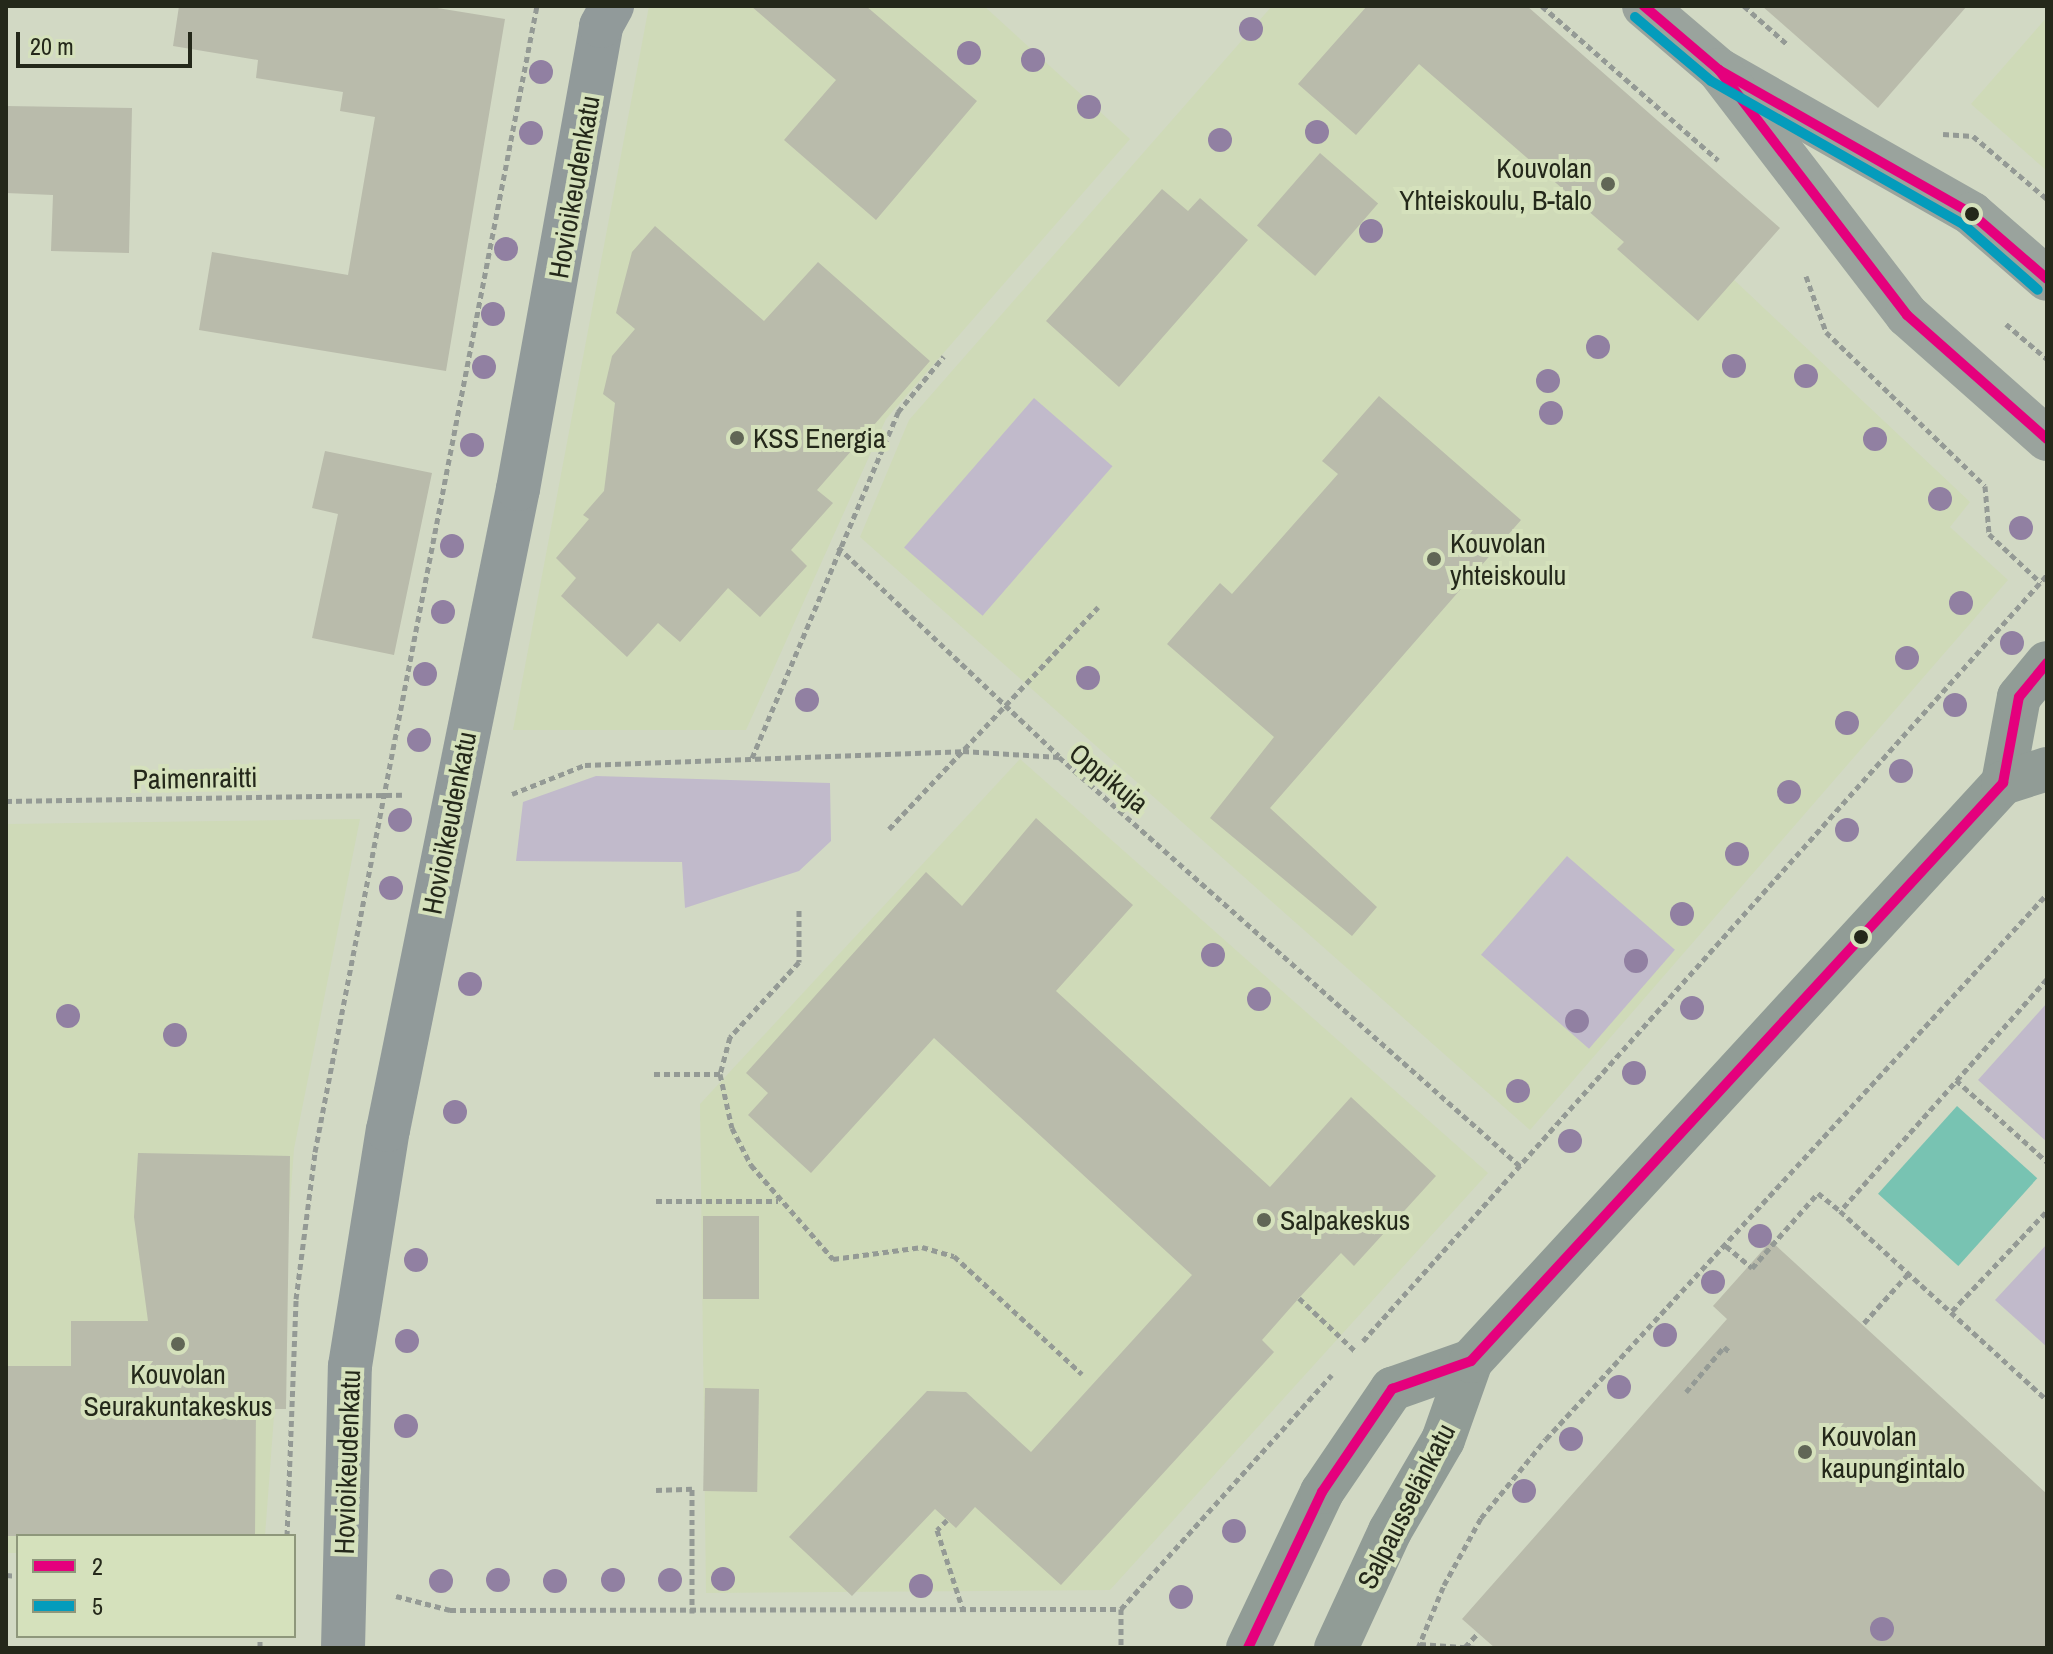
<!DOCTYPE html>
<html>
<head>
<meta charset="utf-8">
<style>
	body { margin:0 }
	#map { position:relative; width:2053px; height:1654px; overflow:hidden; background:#d2d9c4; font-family:"Archivo Narrow",sans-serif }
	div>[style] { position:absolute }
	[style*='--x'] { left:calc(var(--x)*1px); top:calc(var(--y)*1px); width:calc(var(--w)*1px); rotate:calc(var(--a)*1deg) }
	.built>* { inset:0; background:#cfdab8 }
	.green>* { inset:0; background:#c1bacb; transform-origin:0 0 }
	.water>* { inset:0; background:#78c3b2; transform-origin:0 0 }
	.building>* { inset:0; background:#b9bbab; transform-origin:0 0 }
	.path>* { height:5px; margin-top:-2.5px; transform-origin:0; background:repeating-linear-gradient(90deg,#949a95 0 6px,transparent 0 10px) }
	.minor>* { height:44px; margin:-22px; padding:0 22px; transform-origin:22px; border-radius:22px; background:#919a9a }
	.secondary>* { height:44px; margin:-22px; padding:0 22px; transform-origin:22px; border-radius:22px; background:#9aa39d }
	.primary>* { height:44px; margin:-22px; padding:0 22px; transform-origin:22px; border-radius:22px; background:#919c96 }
	.bus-1>* { height:10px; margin:-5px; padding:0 5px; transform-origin:5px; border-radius:5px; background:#e5007d }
	.bus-2>* { height:10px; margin:-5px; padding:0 5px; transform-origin:5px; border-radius:5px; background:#049cbc }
	.trees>* { width:24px; height:24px; margin:-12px; border-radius:50%; background:#9180a2 }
	.dots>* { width:22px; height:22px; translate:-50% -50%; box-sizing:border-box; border:4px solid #d5e1bc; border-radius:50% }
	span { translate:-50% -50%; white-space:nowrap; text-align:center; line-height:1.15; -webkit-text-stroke:8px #d5e1bc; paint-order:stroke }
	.poi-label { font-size:28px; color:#24281a }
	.right { translate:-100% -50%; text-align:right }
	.left { translate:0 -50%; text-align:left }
	.street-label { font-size:28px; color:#24281a }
	.frame { position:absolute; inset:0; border:8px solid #24281a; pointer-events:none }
	.legend { position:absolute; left:16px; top:1534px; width:280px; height:104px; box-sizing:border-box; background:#d5e1bc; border:2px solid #8e977b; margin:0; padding:10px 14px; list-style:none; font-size:24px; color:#24281a }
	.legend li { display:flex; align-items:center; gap:16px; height:40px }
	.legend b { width:40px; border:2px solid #8e977b }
	.scale { position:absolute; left:16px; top:32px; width:176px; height:36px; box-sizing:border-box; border:4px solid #24281a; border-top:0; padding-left:10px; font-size:24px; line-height:28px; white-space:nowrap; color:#24281a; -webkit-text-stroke:6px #d5e1bc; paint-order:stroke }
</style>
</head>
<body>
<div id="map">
	<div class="built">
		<i style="clip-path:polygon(649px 6px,984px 6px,1130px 139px,886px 419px,746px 730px,513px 730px)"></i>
		<i style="clip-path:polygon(1272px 6px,1527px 6px,1731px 277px,1970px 502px,1950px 527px,2008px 580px,1530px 1130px,860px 537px,909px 420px)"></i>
		<i style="clip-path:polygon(2047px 17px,2047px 171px,1971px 104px)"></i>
		<i style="clip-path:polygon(1020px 759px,1488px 1173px,1110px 1590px,706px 1593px,700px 1104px)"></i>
		<i style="clip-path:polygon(360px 819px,294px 1149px,265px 1536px,18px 1536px,18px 1553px,6px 1553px,6px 824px)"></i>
	</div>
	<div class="green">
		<i style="left:1034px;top:398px;width:104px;height:198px;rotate:41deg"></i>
		<i style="clip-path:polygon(596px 776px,830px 783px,831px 841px,799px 871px,685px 908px,682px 862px,516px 861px,523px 802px)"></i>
		<i style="left:1567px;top:856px;width:143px;height:131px;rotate:41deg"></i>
		<i style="clip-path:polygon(2047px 1003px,2047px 1142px,1978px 1080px)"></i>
		<i style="clip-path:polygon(2047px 1244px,2047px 1347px,1995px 1300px)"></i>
	</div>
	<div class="water">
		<i style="left:1957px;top:1106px;width:108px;height:118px;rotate:42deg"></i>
	</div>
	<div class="building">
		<i style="clip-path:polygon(179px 6px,425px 6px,505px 19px,446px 371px,199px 330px,212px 252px,348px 275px,375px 117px,340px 111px,343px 92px,256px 78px,258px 60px,173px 46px)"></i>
		<i style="clip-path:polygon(751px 6px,866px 6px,977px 101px,876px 220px,784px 140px,836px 80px)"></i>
		<i style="clip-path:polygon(1367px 6px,1527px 6px,1780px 228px,1698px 321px,1617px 249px,1624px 242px,1419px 64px,1356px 135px,1298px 84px)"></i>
		<i style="clip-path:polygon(1762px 6px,1967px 6px,1878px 108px)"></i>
		<i style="clip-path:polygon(6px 106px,132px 108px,129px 253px,51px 251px,53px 195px,6px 193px)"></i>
		<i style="left:1320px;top:153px;width:77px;height:96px;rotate:41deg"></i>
		<i style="clip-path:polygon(1162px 189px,1188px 211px,1200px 198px,1248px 240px,1119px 387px,1046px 321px)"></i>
		<i style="clip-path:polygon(655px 226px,764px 321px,818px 262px,930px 361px,817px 490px,833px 503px,791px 550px,807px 566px,760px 617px,728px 588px,680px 642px,658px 623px,627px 657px,561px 596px,576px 578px,556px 558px,589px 519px,583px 515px,604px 491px,615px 403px,603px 394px,612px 356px,635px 329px,616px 313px,632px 252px)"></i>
		<i style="clip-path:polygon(1379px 396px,1521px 520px,1270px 808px,1377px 907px,1352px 936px,1210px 818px,1274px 737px,1167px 644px,1220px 583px,1232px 594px,1338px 474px,1322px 461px)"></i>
		<i style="clip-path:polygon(325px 451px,432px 473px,394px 655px,312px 638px,338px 514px,312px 508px)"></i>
		<i style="clip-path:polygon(1036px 818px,1133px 905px,1056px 991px,1270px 1187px,1351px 1097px,1436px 1176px,1354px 1266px,1341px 1253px,1299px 1298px,1262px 1340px,1274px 1352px,1061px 1585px,975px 1507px,956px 1528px,935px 1509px,852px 1596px,789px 1537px,927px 1391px,966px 1392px,1031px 1452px,1192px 1275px,934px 1038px,811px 1173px,748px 1115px,768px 1093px,746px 1073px,926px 872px,962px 906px)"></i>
		<i style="clip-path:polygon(138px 1153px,290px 1156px,286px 1409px,256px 1409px,255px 1536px,6px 1536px,6px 1366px,71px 1366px,71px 1321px,148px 1321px,134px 1217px)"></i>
		<i style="left:703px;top:1216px;width:56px;height:83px"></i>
		<i style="clip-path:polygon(1771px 1241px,2047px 1494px,2047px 1648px,1495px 1648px,1462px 1619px,1727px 1319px,1713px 1306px)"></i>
		<i style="left:705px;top:1388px;width:54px;height:103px;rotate:1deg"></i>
	</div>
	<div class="path">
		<i style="--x:1542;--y:6;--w:234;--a:41.2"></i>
		<i style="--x:1744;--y:6;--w:57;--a:41.5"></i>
		<i style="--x:1943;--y:134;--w:30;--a:4"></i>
		<i style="--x:1973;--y:136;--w:97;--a:40.4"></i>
		<i style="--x:1806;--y:276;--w:59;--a:70.3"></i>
		<i style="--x:1826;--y:332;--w:221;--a:44.1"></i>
		<i style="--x:1985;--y:486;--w:48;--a:85.2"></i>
		<i style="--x:1989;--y:534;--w:71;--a:43.3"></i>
		<i style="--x:2006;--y:324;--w:54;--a:40.5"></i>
		<i style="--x:838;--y:547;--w:304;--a:43.4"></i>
		<i style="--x:752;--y:758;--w:376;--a:-67.1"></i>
		<i style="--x:898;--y:412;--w:72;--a:-50.6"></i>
		<i style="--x:512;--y:794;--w:79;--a:-21.7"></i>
		<i style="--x:585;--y:765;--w:378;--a:-2.1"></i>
		<i style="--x:963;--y:751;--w:96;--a:3.6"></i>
		<i style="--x:1059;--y:757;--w:618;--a:41.59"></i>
		<i style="--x:6;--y:801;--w:396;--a:-0.9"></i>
		<i style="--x:889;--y:829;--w:305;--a:-46.7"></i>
		<i style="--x:799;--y:910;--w:52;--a:90"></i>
		<i style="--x:799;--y:962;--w:102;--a:132.6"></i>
		<i style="--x:730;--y:1037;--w:38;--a:105"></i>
		<i style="--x:720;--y:1074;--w:55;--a:77.5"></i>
		<i style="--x:732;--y:1128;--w:42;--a:62.8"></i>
		<i style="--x:751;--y:1165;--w:125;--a:48.9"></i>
		<i style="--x:833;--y:1259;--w:90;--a:-7.7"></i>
		<i style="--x:922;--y:1247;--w:33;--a:16"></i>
		<i style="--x:954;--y:1256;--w:174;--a:42.7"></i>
		<i style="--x:2047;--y:979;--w:311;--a:131.7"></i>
		<i style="--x:1840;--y:1211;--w:280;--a:42.4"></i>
		<i style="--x:654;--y:1074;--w:66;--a:0"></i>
		<i style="--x:1956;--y:1080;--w:122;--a:42"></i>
		<i style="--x:656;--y:1201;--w:122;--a:0"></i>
		<i style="--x:1726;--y:1246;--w:34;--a:40"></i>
		<i style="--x:1752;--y:1268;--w:100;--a:-48.7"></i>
		<i style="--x:1818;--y:1193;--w:28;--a:39"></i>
		<i style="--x:1299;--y:1298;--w:77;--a:43.4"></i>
		<i style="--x:1952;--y:1311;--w:138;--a:-46.5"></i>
		<i style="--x:1864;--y:1323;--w:66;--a:-48.1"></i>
		<i style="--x:1363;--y:1341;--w:1027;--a:-48.24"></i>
		<i style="--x:1686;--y:1392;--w:59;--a:-49.8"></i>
		<i style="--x:1724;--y:1347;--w:9;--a:41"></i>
		<i style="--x:656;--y:1490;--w:36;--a:-2"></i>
		<i style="--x:692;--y:1489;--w:124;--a:90"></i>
		<i style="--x:947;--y:1520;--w:14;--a:135"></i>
		<i style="--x:937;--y:1530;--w:84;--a:72"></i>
		<i style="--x:287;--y:1536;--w:237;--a:-87.8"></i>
		<i style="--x:296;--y:1299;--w:148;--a:-82.6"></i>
		<i style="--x:315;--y:1152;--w:1167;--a:-79.04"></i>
		<i style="--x:6;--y:1575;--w:12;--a:5"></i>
		<i style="--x:396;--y:1596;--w:56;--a:14.5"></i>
		<i style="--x:450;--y:1610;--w:671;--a:-0.09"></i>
		<i style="--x:1121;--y:1609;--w:315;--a:-48"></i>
		<i style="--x:1121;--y:1609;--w:39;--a:90"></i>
		<i style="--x:1420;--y:1644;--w:56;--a:4.1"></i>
		<i style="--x:1465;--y:1647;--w:19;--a:-47"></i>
		<i style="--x:260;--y:1648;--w:12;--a:-90"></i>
		<i style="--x:1418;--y:1648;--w:68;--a:-67.6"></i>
		<i style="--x:1444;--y:1585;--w:77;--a:-61.1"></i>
		<i style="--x:1481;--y:1518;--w:102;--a:-50.6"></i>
		<i style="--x:1546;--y:1439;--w:740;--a:-47.41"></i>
	</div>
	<div class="minor">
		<i style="--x:343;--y:1648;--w:282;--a:-88.6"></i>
		<i style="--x:350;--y:1366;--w:239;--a:-80.9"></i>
		<i style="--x:388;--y:1130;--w:654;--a:-78.54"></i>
		<i style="--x:518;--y:489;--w:470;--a:-79.8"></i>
		<i style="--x:601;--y:26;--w:23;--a:-61"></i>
	</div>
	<div class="secondary">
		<i style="--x:1644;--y:6;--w:99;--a:40.5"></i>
		<i style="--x:1719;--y:70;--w:291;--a:29.6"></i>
		<i style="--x:1972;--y:214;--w:99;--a:40.9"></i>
		<i style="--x:1719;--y:70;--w:309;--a:52.5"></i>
		<i style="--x:1907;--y:315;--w:187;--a:41.5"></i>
	</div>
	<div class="primary">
		<i style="--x:2003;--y:783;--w:87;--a:-79.5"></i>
		<i style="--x:2019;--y:697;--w:44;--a:-50.5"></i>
		<i style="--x:1248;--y:1648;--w:173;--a:-64.6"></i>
		<i style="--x:1322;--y:1492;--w:125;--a:-55.8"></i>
		<i style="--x:1392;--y:1389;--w:84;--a:-19.5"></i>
		<i style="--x:1336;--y:1648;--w:129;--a:-65.2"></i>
		<i style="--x:1390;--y:1531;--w:105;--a:-59.8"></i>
		<i style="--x:1443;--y:1440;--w:84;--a:-70.5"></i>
		<i style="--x:1471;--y:1361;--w:786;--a:-47.37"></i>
		<i style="--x:2003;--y:783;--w:46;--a:-17.7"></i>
	</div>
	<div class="bus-1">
		<i style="--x:1644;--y:6;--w:99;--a:40.5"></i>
		<i style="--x:1719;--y:70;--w:291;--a:29.6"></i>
		<i style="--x:1972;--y:214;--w:99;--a:40.9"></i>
		<i style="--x:1719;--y:70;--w:309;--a:52.5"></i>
		<i style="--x:1907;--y:315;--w:187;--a:41.5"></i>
		<i style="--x:1248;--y:1648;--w:173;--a:-64.6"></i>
		<i style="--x:1322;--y:1492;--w:125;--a:-55.8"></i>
		<i style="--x:1392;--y:1389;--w:84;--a:-19.5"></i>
		<i style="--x:1471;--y:1361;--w:786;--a:-47.37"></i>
		<i style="--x:2003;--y:783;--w:87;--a:-79.5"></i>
		<i style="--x:2019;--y:697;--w:44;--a:-50.5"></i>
	</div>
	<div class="bus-2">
		<i style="--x:1635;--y:17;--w:99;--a:40.1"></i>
		<i style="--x:1711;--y:81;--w:291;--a:29.6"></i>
		<i style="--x:1964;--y:225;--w:98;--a:41.3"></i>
	</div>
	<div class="trees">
		<i style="left:1251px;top:29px"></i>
		<i style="left:969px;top:53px"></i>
		<i style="left:1033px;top:60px"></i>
		<i style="left:541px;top:72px"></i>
		<i style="left:1089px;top:107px"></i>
		<i style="left:1317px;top:132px"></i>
		<i style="left:531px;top:133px"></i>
		<i style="left:1220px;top:140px"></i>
		<i style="left:1371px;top:231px"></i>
		<i style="left:506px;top:249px"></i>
		<i style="left:493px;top:314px"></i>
		<i style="left:1598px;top:347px"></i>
		<i style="left:1734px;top:366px"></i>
		<i style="left:484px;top:367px"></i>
		<i style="left:1806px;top:376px"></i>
		<i style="left:1548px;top:381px"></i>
		<i style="left:1551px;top:413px"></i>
		<i style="left:1875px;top:439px"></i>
		<i style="left:472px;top:445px"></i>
		<i style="left:1940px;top:499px"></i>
		<i style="left:2021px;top:528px"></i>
		<i style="left:452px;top:546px"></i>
		<i style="left:1961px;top:603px"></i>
		<i style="left:443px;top:612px"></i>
		<i style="left:2012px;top:643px"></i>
		<i style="left:1907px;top:658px"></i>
		<i style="left:425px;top:674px"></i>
		<i style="left:1088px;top:678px"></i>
		<i style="left:807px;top:700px"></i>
		<i style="left:1955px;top:705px"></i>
		<i style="left:1847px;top:723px"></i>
		<i style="left:419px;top:740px"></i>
		<i style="left:1901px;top:771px"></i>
		<i style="left:1789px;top:792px"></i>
		<i style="left:400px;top:820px"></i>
		<i style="left:1847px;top:830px"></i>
		<i style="left:1737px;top:854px"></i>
		<i style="left:391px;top:888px"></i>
		<i style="left:1682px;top:914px"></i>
		<i style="left:1213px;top:955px"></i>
		<i style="left:1636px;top:961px"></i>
		<i style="left:470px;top:984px"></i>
		<i style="left:1259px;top:999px"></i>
		<i style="left:1692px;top:1008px"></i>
		<i style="left:68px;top:1016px"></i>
		<i style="left:1577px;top:1021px"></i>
		<i style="left:175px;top:1035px"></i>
		<i style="left:1634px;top:1073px"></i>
		<i style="left:1518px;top:1091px"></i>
		<i style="left:455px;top:1112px"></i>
		<i style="left:1570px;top:1141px"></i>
		<i style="left:1760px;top:1236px"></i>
		<i style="left:416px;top:1260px"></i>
		<i style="left:1713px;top:1282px"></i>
		<i style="left:1665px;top:1335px"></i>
		<i style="left:407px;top:1341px"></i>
		<i style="left:1619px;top:1387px"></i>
		<i style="left:406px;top:1426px"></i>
		<i style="left:1571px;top:1439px"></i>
		<i style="left:1524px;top:1491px"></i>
		<i style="left:1234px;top:1531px"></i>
		<i style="left:723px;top:1579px"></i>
		<i style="left:498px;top:1580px"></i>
		<i style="left:613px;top:1580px"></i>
		<i style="left:670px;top:1580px"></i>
		<i style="left:441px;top:1581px"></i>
		<i style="left:555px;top:1581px"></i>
		<i style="left:921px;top:1586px"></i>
		<i style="left:1181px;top:1597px"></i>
		<i style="left:1882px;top:1629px"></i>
	</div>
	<div class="dots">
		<i style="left:1608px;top:184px;background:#616656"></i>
		<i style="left:1972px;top:214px;background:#24281a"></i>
		<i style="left:737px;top:438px;background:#616656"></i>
		<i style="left:1434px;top:559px;background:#616656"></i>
		<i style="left:1861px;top:937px;background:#24281a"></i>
		<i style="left:1264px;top:1220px;background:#616656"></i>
		<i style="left:178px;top:1344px;background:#616656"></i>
		<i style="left:1805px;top:1452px;background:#616656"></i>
	</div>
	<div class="poi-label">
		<span class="right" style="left:1592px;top:184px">Kouvolan<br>Yhteiskoulu, B-talo</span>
		<span class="left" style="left:753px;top:438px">KSS Energia</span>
		<span class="left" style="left:1450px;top:559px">Kouvolan<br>yhteiskoulu</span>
		<span class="left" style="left:1280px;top:1220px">Salpakeskus</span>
		<span style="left:178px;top:1390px">Kouvolan<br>Seurakuntakeskus</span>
		<span class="left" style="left:1821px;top:1452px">Kouvolan<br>kaupungintalo</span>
	</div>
	<div class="street-label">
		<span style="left:574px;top:187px;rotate:-80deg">Hovioikeudenkatu</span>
		<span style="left:195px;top:778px;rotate:-1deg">Paimenraitti</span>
		<span style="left:1109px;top:778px;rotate:39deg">Oppikuja</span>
		<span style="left:449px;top:823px;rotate:-79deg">Hovioikeudenkatu</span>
		<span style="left:347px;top:1462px;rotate:-88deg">Hovioikeudenkatu</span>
		<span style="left:1406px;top:1506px;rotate:-63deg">Salpausselänkatu</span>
	</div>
	<div class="frame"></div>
	<ul class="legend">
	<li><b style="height:10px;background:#e5007d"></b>2</li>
	<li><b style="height:10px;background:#049cbc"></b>5</li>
	</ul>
	<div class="scale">20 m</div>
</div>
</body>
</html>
